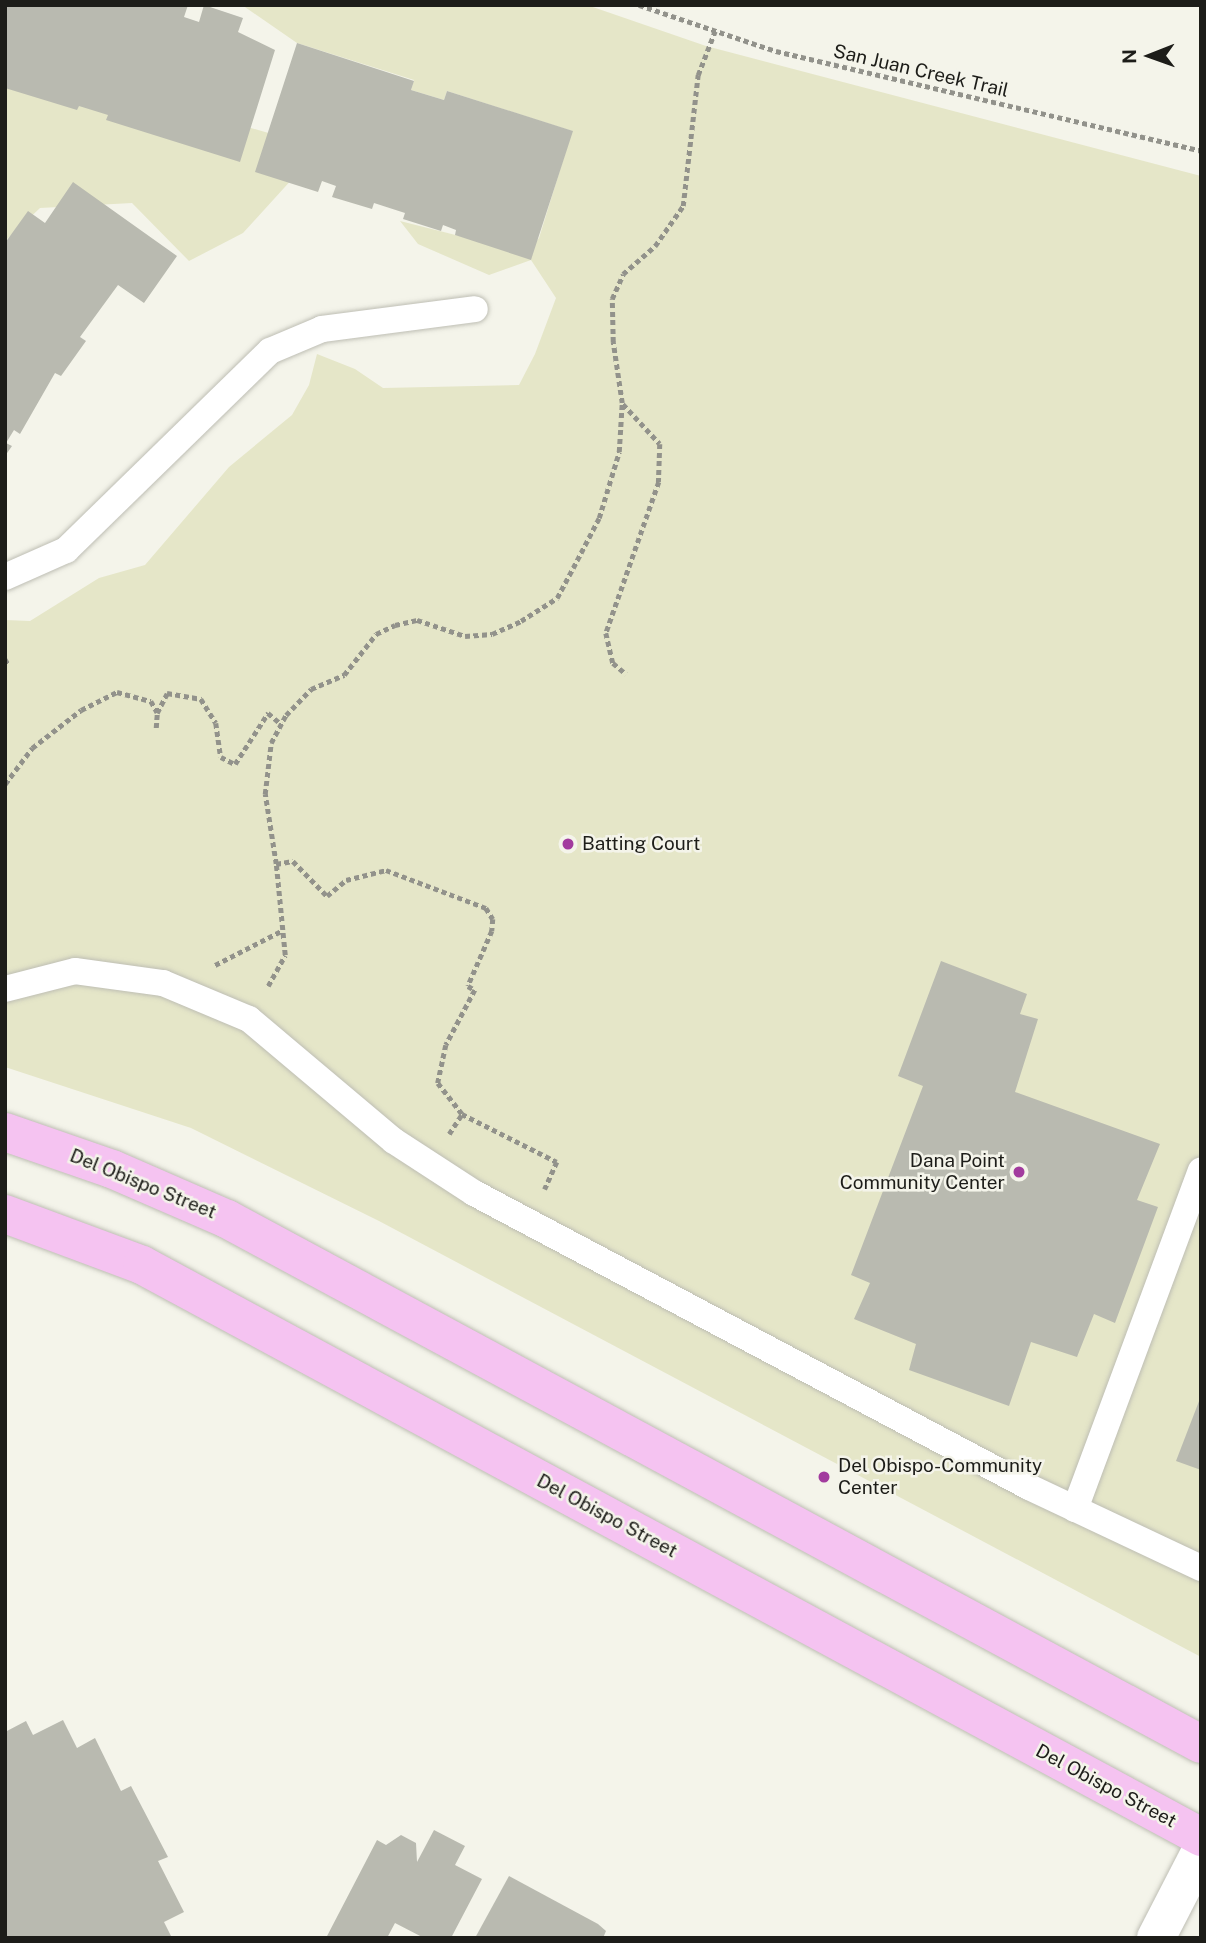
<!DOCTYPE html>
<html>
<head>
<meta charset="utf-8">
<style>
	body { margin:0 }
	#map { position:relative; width:1206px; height:1943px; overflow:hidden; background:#f4f4ea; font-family:"Public Sans",sans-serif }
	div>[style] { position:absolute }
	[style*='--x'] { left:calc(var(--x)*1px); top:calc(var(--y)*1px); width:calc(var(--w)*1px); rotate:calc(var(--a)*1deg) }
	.green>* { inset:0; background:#e5e6c8 }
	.building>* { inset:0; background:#b9bab0 }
	.path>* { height:4.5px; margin-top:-2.25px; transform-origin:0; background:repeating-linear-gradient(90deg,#92928b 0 5px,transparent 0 8.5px) }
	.roads { filter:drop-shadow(0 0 2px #bebeb4) drop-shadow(0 0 2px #bebeb4) }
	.service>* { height:26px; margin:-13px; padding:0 13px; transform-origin:13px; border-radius:13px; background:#fff }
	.minor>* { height:38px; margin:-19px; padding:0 19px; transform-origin:19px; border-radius:19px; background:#fff }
	.primary>* { height:38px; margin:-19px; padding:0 19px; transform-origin:19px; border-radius:19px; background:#f5c3f1 }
	.dots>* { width:19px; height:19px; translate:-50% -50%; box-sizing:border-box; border:4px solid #f4f4ea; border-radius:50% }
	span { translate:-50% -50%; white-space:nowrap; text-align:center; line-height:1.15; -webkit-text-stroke:5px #f4f4ea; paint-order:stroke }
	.street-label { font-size:19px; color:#1d1d19 }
	.poi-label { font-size:19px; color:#1d1d19 }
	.left { translate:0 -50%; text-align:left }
	.right { translate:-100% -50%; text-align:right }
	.frame { position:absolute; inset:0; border:7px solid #1d1d19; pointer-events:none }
	.north { position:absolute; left:1115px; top:21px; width:70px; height:70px; -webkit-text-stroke:5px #f4f4ea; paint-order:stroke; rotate:269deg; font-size:19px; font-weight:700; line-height:28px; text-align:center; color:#1d1d19 }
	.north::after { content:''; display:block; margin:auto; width:24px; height:32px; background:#1d1d19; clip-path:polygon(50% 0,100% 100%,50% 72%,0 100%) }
</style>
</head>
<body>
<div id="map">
	<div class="green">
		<i style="clip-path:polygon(242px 5px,587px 5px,706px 46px,1201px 176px,1201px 1657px,379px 1221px,191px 1128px,5px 1067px,5px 620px,30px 621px,99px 578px,145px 565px,229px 467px,292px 415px,309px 385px,317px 354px,355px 369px,383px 388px,519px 385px,535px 354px,556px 298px,531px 260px,489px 275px,418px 244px,400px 221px,527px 253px,539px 238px,572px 131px,447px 91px,444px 100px,411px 90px,414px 80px,297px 43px)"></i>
		<i style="clip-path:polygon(5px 56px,306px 144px,304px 166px,243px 233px,189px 261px,132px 203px,40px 208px,5px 241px)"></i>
	</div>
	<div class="building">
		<i style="clip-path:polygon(5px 5px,188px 5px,184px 17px,199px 22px,204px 5px,243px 18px,238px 32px,275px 50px,240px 162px,106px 120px,108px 115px,79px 106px,77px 110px,5px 88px)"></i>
		<i style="clip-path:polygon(297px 43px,414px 81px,411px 90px,444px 100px,447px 91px,573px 131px,531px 260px,455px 235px,456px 230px,443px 225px,441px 231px,403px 219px,405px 213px,374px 203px,372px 209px,332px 197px,336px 186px,322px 181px,318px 192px,255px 172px)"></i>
		<i style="clip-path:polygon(73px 182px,177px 256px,144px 303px,118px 285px,80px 337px,86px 341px,61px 376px,55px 373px,20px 434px,14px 430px,6px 443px,12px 446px,5px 456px,5px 243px,28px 211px,45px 223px)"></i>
		<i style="clip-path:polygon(941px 961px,1027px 994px,1020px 1014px,1038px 1019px,1015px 1092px,1160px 1144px,1137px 1200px,1158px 1207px,1115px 1323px,1094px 1314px,1077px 1357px,1031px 1342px,1009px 1406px,909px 1370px,916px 1344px,854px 1319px,870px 1283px,851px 1275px,923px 1086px,898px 1076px)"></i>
		<i style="clip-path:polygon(1201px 1396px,1201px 1470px,1176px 1461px)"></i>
		<i style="clip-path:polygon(63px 1720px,77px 1748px,95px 1738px,121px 1791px,131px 1786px,168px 1857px,158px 1861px,184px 1912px,164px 1922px,172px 1938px,5px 1938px,5px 1732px,26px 1721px,33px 1735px)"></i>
		<i style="clip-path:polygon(434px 1830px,465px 1846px,455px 1865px,482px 1879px,451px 1938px,424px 1938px,395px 1923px,387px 1938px,326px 1938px,377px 1840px,386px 1845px,401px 1835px,416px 1843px,417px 1862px)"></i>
		<i style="clip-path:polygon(509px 1876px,598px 1924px,606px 1931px,603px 1938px,475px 1938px)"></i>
	</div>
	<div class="path">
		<i style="--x:639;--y:5;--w:145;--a:18.6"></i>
		<i style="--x:776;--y:51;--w:437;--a:13.2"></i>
		<i style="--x:623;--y:404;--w:54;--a:47.2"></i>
		<i style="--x:660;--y:444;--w:38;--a:92"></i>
		<i style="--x:659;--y:482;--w:160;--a:109.3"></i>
		<i style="--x:606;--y:633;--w:31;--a:77"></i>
		<i style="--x:613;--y:663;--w:17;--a:40"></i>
		<i style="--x:5;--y:659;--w:6;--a:59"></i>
		<i style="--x:156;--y:728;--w:15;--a:-86"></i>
		<i style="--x:157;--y:713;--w:22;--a:-63"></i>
		<i style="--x:167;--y:693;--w:35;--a:10"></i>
		<i style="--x:201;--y:699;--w:28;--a:58"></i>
		<i style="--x:216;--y:723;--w:34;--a:82"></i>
		<i style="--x:221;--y:757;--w:16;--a:27"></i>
		<i style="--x:235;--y:764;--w:61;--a:-57.1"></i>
		<i style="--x:268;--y:713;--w:17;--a:40"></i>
		<i style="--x:5;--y:784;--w:45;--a:-53.1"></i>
		<i style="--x:32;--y:748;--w:62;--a:-37.8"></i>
		<i style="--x:81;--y:710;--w:40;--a:-26.6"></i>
		<i style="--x:117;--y:692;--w:35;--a:15"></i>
		<i style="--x:151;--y:701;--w:13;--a:61"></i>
		<i style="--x:276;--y:864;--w:71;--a:-98.9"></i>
		<i style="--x:265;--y:794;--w:51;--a:-83.3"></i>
		<i style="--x:271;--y:743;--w:32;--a:-62"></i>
		<i style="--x:286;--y:715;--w:36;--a:-46"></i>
		<i style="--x:311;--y:689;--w:36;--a:-23"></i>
		<i style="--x:344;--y:675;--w:52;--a:-52"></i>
		<i style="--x:376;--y:634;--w:21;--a:-25"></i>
		<i style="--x:395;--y:625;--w:23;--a:-13"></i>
		<i style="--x:417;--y:620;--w:51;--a:18.4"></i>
		<i style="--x:465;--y:636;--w:27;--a:-4"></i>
		<i style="--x:492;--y:634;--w:32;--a:-24"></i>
		<i style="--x:521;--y:621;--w:43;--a:-32.6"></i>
		<i style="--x:557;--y:598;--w:34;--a:-62"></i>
		<i style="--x:573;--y:568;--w:56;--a:-62.5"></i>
		<i style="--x:599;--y:518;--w:69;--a:-73.1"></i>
		<i style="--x:619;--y:452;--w:49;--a:-86.5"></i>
		<i style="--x:622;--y:403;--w:62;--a:-98.4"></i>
		<i style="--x:613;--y:342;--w:43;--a:-91.3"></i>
		<i style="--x:612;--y:299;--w:27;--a:-66"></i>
		<i style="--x:623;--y:274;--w:43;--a:-41.2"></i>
		<i style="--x:655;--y:246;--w:49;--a:-55"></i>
		<i style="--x:683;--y:206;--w:132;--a:-83.5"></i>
		<i style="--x:698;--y:75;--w:47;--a:-68.9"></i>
		<i style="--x:215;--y:965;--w:76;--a:-27.2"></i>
		<i style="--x:268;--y:986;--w:35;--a:-61"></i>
		<i style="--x:285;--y:955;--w:91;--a:-95.6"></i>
		<i style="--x:276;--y:864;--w:17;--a:-10"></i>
		<i style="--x:293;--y:861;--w:49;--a:45.8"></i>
		<i style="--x:327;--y:896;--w:25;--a:-40"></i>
		<i style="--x:346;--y:880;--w:41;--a:-14"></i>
		<i style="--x:386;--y:870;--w:107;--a:20.8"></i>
		<i style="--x:486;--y:908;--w:13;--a:58"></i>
		<i style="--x:493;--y:919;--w:12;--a:95"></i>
		<i style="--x:492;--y:931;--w:60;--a:113.6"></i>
		<i style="--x:468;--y:986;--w:8;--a:30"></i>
		<i style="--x:475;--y:990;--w:62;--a:117.8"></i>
		<i style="--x:446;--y:1045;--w:39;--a:102"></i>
		<i style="--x:438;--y:1083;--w:39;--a:52"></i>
		<i style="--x:449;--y:1134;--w:24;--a:-57"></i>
		<i style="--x:462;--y:1114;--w:106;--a:26.8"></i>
		<i style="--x:557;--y:1162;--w:30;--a:114"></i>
	</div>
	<div class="roads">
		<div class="service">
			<i style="--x:5;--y:577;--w:67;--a:-23.9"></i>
			<i style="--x:66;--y:550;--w:285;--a:-44.3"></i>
			<i style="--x:270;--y:351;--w:56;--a:-22.9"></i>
			<i style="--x:322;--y:329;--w:154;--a:-7.4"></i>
			<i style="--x:5;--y:989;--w:72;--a:-14.4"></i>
			<i style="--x:75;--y:971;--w:89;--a:7.8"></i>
			<i style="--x:163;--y:983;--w:93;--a:22.7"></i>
			<i style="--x:249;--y:1019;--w:189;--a:40.1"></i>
			<i style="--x:394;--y:1141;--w:95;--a:33"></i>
			<i style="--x:474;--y:1193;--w:628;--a:27.91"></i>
			<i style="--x:1029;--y:1487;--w:190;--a:25.2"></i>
			<i style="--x:1075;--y:1509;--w:361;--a:-69.6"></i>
		</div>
		<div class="minor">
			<i style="--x:1156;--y:1938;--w:98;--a:-62.7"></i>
		</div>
		<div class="primary">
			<i style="--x:5;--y:1132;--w:113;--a:19.1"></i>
			<i style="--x:112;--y:1169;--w:125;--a:23.5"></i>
			<i style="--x:227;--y:1219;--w:1106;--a:28.33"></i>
			<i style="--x:5;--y:1214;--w:146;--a:20.4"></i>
			<i style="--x:142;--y:1265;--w:1204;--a:28.37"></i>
		</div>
	</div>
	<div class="dots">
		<i style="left:568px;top:844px;background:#a23b9e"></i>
		<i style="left:1019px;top:1172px;background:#a23b9e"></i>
		<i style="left:824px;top:1477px;background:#a23b9e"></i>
	</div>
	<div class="street-label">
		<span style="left:921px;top:71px;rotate:13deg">San Juan Creek Trail</span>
		<span style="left:143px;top:1184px;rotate:22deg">Del Obispo Street</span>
		<span style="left:607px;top:1516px;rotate:28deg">Del Obispo Street</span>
		<span style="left:1106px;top:1786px;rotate:28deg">Del Obispo Street</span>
	</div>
	<div class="poi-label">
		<span class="left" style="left:582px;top:844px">Batting Court</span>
		<span class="right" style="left:1005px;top:1172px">Dana Point<br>Community Center</span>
		<span class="left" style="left:838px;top:1477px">Del Obispo-Community<br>Center</span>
	</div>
	<div class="frame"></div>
	<div class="north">N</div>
</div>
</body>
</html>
